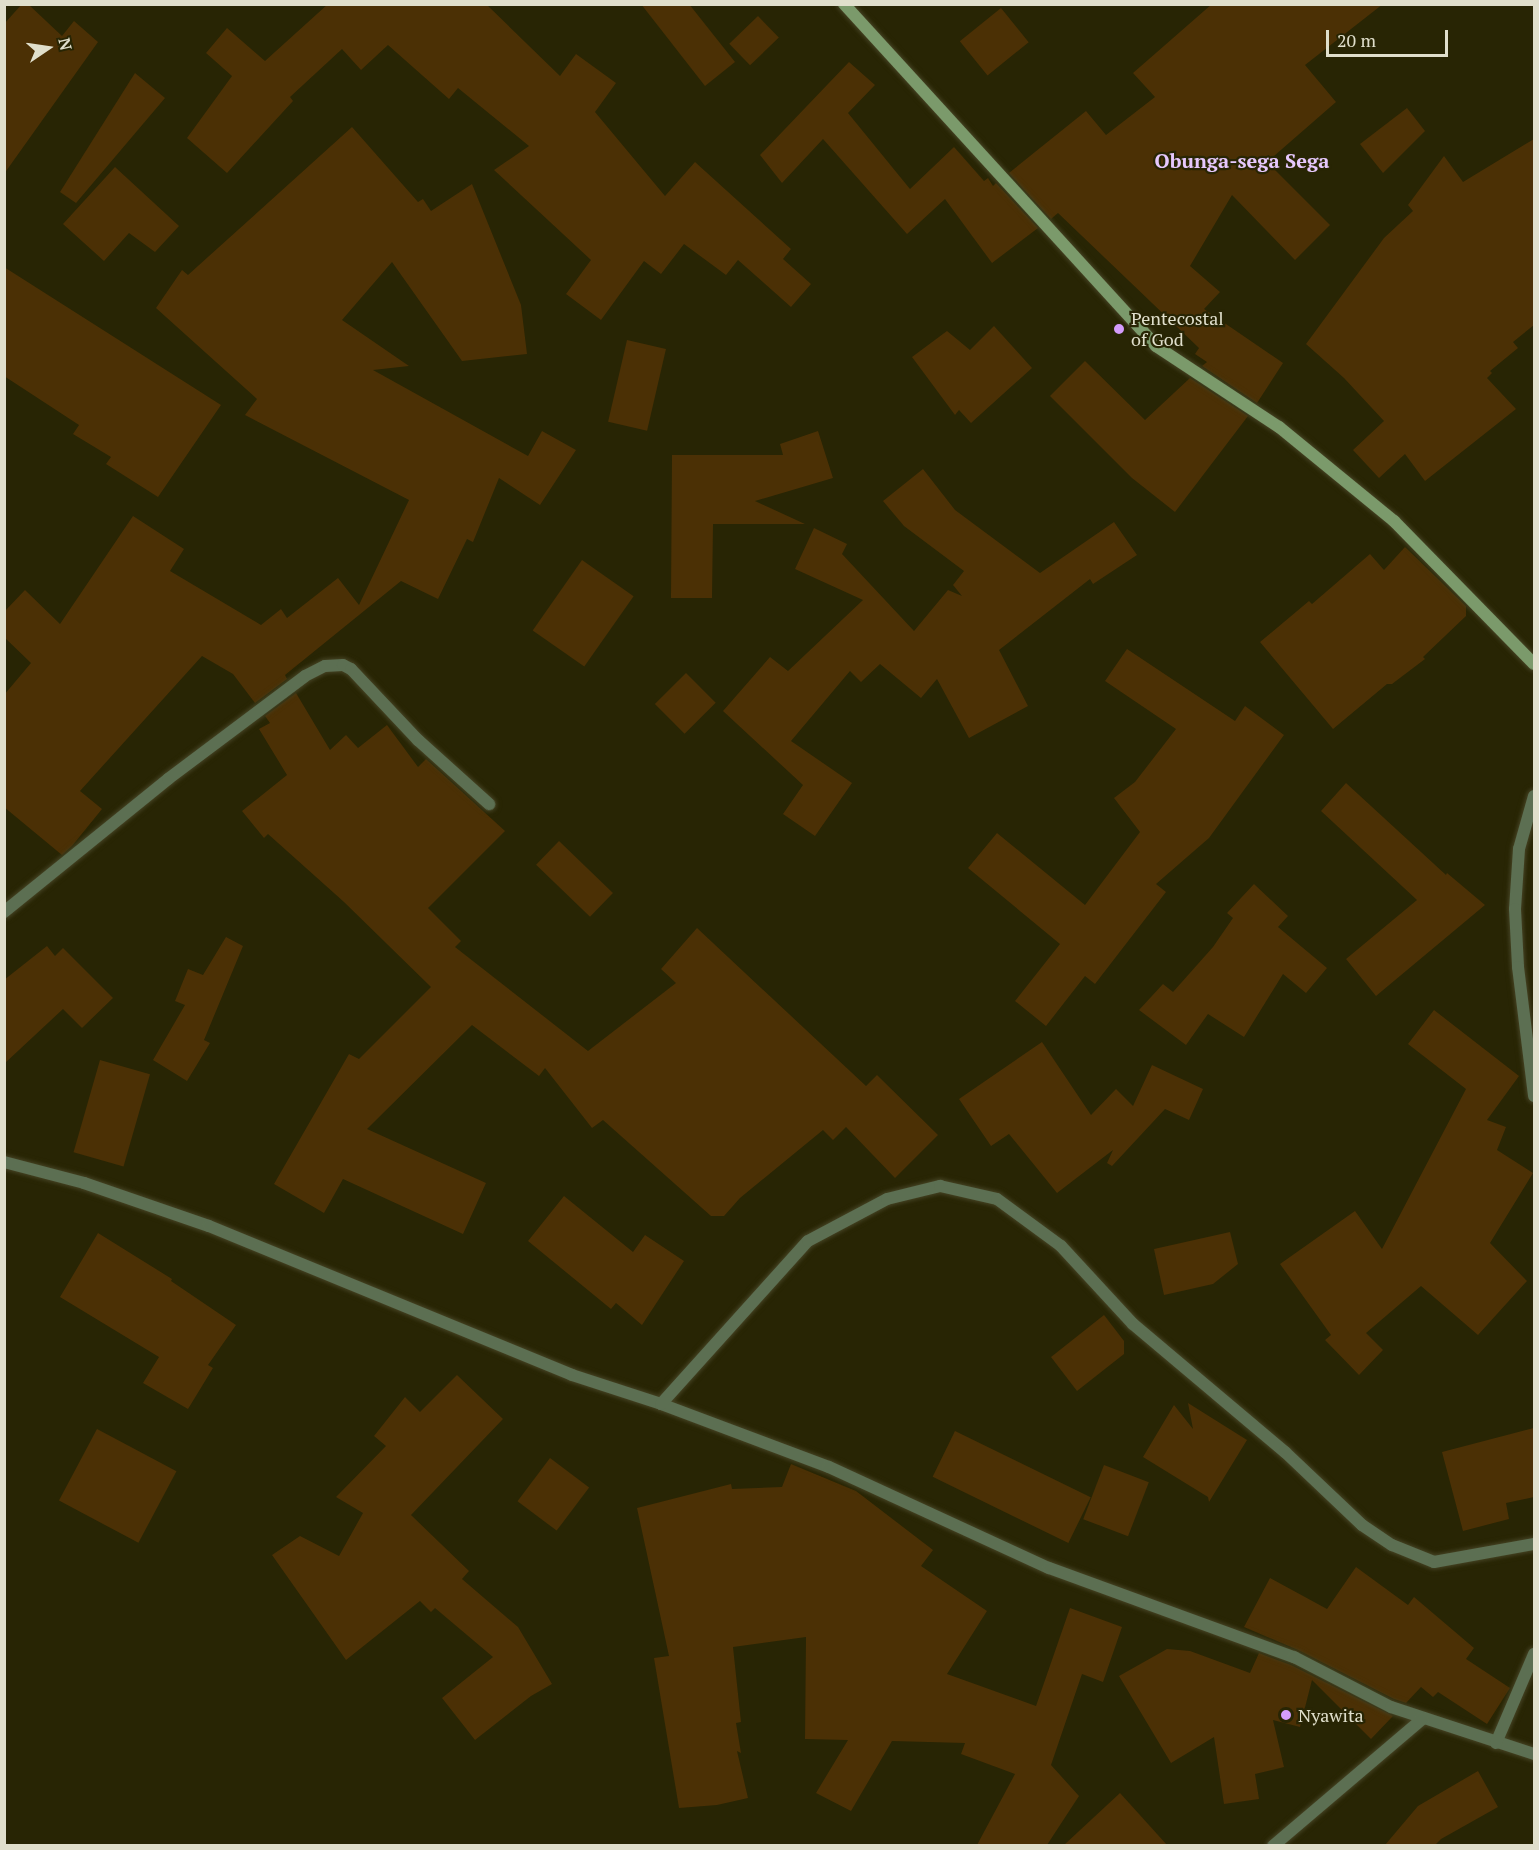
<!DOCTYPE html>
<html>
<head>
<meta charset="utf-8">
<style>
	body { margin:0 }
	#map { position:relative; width:1539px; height:1850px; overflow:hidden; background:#282504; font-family:"PT Serif",serif }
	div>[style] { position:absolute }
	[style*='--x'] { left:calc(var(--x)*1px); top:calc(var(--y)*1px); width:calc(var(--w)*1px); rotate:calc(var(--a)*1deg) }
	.building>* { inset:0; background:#4b3005; transform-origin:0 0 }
	.roads { filter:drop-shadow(0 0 2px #454324) drop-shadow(0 0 2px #454324) }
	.street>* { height:12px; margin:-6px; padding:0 6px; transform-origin:6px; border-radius:6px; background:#5c6f52 }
	.secondary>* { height:12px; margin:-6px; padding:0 6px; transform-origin:6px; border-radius:6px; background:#7b9a6b }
	.dots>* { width:16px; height:16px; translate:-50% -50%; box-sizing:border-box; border:3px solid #282504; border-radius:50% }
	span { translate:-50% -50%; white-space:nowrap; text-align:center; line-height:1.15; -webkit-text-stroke:4.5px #282504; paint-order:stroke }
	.poi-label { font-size:18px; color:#e0dfcc }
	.left { translate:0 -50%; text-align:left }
	.neighbourhood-label { font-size:20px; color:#e6c8fd; font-weight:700 }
	.frame { position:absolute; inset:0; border:6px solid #e0dfcc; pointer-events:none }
	.north { position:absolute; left:18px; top:18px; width:60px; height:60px; -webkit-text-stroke:4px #282504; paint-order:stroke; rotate:77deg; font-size:16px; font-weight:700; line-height:24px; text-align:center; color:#e0dfcc }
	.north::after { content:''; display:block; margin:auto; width:21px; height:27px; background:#e0dfcc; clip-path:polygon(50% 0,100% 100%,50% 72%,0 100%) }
	.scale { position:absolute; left:1326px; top:30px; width:122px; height:27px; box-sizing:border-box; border:3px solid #e0dfcc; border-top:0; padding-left:8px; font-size:18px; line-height:21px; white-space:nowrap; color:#e0dfcc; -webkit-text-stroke:4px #282504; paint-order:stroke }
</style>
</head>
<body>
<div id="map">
	<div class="building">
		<i style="clip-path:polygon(22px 4px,28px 4px,62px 36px,74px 21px,98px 42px,4px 174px,4px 24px)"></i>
		<i style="clip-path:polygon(328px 4px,486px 4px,560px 76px,576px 54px,616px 83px,595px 112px,665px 196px,695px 162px,791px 249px,783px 259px,811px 284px,791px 307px,738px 260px,726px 275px,684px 244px,661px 274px,644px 261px,601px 320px,566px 294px,591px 260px,494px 170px,529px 146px,458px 88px,449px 99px,388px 45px,361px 70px,342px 49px,290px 97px,293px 101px,227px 173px,187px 138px,232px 76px,206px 53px,227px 28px,265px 61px)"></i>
		<i style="clip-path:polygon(641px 4px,689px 4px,735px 62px,705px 86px)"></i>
		<i style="clip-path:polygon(1212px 4px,1383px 4px,1305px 65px,1336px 102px,1267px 162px,1330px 225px,1295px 260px,1232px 195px,1190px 266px,1220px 292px,1204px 309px,1283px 363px,1257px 403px,1202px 366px,1207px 362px,1195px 354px,1199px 348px,1058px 213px,1051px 219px,1009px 173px,1086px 111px,1106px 135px,1155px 97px,1133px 73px)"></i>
		<i style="left:1001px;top:8px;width:44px;height:53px;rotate:51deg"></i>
		<i style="left:758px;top:16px;width:30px;height:40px;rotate:46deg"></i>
		<i style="clip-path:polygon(849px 62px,875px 85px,848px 113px,910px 189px,954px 147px,984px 181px,988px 178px,993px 186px,996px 183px,1038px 228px,992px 263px,945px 199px,907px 234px,823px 139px,782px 183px,760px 155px)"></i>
		<i style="clip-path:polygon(135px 73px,165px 98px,76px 203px,60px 192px)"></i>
		<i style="clip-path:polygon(1407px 108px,1425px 131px,1383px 173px,1360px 144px)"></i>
		<i style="clip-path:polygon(352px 127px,418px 202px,423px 199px,431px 211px,472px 184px,521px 305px,527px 354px,462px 361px,392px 262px,342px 320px,409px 366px,373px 370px,528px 456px,542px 431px,576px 450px,540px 505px,499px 478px,473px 542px,467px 539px,438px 599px,401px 581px,285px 675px,287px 679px,255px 703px,233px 674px,202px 656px,80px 791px,102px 809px,72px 846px,62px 855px,4px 807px,4px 695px,31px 663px,4px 637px,4px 612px,25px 590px,60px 624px,133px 516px,184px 549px,170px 571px,261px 625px,281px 609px,287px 618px,338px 578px,359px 605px,409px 500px,245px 415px,257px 399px,156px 308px,182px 270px,188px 275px)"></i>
		<i style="clip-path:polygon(1534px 139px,1534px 325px,1513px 342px,1518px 348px,1490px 371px,1492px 373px,1487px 378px,1516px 409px,1425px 481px,1405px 454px,1379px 478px,1353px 450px,1384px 421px,1344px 378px,1306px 344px,1384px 238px,1413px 211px,1408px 205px,1444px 156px,1463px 182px)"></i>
		<i style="clip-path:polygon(115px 167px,179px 226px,155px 252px,129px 233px,104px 261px,63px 224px)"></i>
		<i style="clip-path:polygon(4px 267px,221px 405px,158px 497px,106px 464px,111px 457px,73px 434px,79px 425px,4px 376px)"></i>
		<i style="clip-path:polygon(994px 326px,1032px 368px,971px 423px,959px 410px,955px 415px,912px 357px,947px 331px,970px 350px)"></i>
		<i style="left:627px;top:340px;width:40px;height:84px;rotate:13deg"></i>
		<i style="clip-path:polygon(1085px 361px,1145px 420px,1190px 378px,1248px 416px,1175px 512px,1132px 478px,1050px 396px)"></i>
		<i style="clip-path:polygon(818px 431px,833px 478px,755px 501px,805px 524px,713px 524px,712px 598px,671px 598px,672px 455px,783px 455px,780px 444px)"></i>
		<i style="clip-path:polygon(923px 469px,955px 510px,1040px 573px,1114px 522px,1137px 555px,1093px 584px,1090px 579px,999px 650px,1028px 706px,969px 738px,937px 679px,921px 698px,880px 664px,861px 682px,850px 671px,791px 741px,852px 783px,815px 836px,783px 814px,803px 785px,723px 711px,770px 657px,788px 671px,863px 600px,795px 569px,814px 528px,847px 544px,842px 554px,914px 631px,948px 590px,962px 596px,953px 585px,964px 571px,904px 526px,883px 501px)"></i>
		<i style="clip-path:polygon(1405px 547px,1466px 606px,1466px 616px,1423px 657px,1425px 659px,1392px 684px,1387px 684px,1333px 729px,1260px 642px,1309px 601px,1312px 604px,1370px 554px,1384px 570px)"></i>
		<i style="left:582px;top:560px;width:63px;height:86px;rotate:35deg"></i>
		<i style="clip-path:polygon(1127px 649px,1235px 721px,1245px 706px,1284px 735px,1209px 838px,1156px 884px,1166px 892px,1095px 984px,1085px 976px,1046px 1026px,1015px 1001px,1060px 944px,968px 868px,997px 833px,1085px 905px,1140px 832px,1114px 798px,1135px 782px,1176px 729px,1105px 681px)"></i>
		<i style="left:686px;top:673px;width:42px;height:44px;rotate:45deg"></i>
		<i style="clip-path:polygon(296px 693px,330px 750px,346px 735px,358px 748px,387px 725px,418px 767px,426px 759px,505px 831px,428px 908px,461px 941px,455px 947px,588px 1051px,676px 983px,661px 969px,697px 928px,866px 1086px,877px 1075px,938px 1135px,895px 1178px,846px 1127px,833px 1140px,823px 1130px,740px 1198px,724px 1216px,711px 1216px,603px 1120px,592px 1128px,545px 1068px,539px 1076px,472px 1025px,367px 1129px,486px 1183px,463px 1234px,343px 1179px,324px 1213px,274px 1184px,349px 1054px,359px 1059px,431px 987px,344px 902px,268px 834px,264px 838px,242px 811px,287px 775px,259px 729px,270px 723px,265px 716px)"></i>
		<i style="clip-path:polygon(1346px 783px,1446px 875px,1447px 873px,1485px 905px,1376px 996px,1346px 959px,1417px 900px,1321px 811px)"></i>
		<i style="left:559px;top:841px;width:75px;height:33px;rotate:44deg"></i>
		<i style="clip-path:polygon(1254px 884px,1288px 916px,1278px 927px,1327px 968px,1306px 993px,1283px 974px,1244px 1037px,1208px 1014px,1186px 1045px,1139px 1010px,1163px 984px,1173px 992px,1213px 947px,1233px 918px,1227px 913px)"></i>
		<i style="clip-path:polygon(226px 937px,243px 946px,204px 1040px,210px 1043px,187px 1081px,153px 1060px,185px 1005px,175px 1001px,188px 969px,203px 975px)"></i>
		<i style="clip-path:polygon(47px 946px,55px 956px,63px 948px,113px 998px,82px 1028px,63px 1009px,4px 1064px,4px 980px)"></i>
		<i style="clip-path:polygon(1434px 1010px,1519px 1076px,1487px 1120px,1506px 1127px,1497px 1150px,1533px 1173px,1490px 1243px,1527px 1281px,1478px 1335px,1421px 1286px,1366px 1333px,1383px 1350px,1359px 1375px,1325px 1340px,1331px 1335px,1280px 1264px,1355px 1211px,1382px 1249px,1466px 1089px,1408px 1044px)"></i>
		<i style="clip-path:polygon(1042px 1042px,1091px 1115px,1116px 1089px,1133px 1106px,1152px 1065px,1203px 1089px,1189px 1120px,1165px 1109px,1112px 1166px,1107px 1163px,1113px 1150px,1057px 1193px,1009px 1134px,991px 1146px,959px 1099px)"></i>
		<i style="left:100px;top:1060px;width:52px;height:96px;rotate:16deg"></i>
		<i style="clip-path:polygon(564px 1196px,633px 1252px,645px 1235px,684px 1261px,642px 1325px,616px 1303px,611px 1309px,528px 1241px)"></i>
		<i style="clip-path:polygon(1230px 1232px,1238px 1264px,1213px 1284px,1164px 1295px,1154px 1249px)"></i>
		<i style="clip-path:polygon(98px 1233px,172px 1279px,171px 1281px,236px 1325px,208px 1365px,213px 1368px,188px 1409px,143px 1383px,159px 1357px,60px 1297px)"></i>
		<i style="clip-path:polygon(1104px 1315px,1124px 1341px,1124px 1354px,1077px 1391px,1051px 1357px)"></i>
		<i style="clip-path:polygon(457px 1375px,503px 1419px,411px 1515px,469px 1571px,462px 1579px,518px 1627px,552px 1684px,531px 1696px,475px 1740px,442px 1698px,493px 1657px,435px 1608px,431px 1612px,420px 1601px,346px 1660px,272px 1555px,300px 1536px,339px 1556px,363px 1513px,336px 1497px,386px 1446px,374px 1436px,405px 1397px,420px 1412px)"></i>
		<i style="clip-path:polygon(1188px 1403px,1247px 1440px,1209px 1502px,1208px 1497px,1143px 1457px,1174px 1405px,1193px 1429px)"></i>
		<i style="clip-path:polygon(1534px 1428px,1534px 1497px,1506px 1503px,1509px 1519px,1463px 1531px,1442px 1452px)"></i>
		<i style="left:97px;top:1429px;width:90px;height:81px;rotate:28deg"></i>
		<i style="left:955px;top:1431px;width:151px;height:51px;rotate:26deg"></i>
		<i style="left:550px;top:1458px;width:49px;height:54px;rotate:37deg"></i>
		<i style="clip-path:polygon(791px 1464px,856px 1491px,933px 1550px,921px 1566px,987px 1611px,947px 1674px,1036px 1706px,1070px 1608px,1122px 1627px,1103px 1682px,1082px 1674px,1051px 1765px,1079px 1796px,1047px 1845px,977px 1845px,1015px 1774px,961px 1754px,965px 1743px,892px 1741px,851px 1811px,816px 1793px,848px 1740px,805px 1739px,806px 1637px,733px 1647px,741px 1722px,736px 1723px,741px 1753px,737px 1751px,748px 1798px,717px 1805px,679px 1808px,654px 1658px,669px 1656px,637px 1508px,731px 1484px,732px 1489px,782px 1487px)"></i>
		<i style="left:1104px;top:1465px;width:48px;height:58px;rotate:21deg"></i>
		<i style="clip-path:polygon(1356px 1567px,1408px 1605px,1414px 1597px,1474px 1648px,1466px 1659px,1510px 1688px,1487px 1724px,1438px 1692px,1433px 1697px,1421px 1687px,1406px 1703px,1394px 1699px,1298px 1650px,1244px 1627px,1270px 1578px,1327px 1609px)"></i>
		<i style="clip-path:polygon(1167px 1649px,1190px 1651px,1250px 1673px,1259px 1653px,1291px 1665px,1393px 1716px,1371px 1739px,1312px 1680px,1300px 1727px,1273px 1720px,1284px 1767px,1255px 1774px,1259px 1799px,1224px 1804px,1214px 1737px,1171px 1763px,1119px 1676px)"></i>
		<i style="clip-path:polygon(1478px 1771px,1498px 1807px,1441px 1839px,1435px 1845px,1385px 1845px,1418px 1806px)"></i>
		<i style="clip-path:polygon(1120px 1793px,1167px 1845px,1064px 1845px)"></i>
	</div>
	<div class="roads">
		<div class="street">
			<i style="--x:1534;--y:796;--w:55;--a:105.8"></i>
			<i style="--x:1519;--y:849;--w:60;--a:93.8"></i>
			<i style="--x:1515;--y:909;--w:58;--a:87"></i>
			<i style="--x:1518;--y:967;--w:130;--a:82.9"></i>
			<i style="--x:4;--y:912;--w:211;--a:-39"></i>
			<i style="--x:168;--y:779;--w:171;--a:-36.9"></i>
			<i style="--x:305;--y:676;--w:22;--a:-27"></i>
			<i style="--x:325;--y:666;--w:18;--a:-3"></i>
			<i style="--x:343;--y:665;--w:9;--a:27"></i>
			<i style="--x:351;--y:669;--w:98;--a:46.7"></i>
			<i style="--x:418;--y:740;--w:96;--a:42"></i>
			<i style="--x:4;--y:1162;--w:83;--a:14.7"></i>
			<i style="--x:84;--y:1183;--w:132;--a:19"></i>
			<i style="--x:209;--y:1226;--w:392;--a:22.3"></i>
			<i style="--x:572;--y:1375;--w:94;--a:18"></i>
			<i style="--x:661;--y:1404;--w:179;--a:20.6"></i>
			<i style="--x:829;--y:1467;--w:242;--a:24.7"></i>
			<i style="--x:1049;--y:1568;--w:261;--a:20"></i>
			<i style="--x:1294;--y:1657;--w:109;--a:27.3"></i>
			<i style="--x:1391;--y:1707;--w:151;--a:18.2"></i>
			<i style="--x:661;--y:1404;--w:219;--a:-48"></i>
			<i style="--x:808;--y:1241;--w:89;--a:-28"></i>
			<i style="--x:887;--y:1199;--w:55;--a:-13.8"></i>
			<i style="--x:940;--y:1186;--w:58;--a:12.8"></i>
			<i style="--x:997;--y:1199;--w:79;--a:36.3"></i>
			<i style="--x:1061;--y:1246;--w:106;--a:47.3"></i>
			<i style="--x:1133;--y:1324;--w:199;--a:40.1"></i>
			<i style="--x:1285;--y:1452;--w:106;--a:43.5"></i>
			<i style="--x:1362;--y:1525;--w:36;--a:34"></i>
			<i style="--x:1392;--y:1545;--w:45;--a:22"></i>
			<i style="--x:1434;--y:1562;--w:102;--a:-10.2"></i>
			<i style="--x:1496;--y:1743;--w:97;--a:-66.9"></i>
			<i style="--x:1273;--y:1846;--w:196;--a:-40.4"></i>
		</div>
		<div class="secondary">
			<i style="--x:844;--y:4;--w:463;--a:47.6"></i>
			<i style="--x:1156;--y:346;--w:147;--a:33.4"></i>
			<i style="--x:1279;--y:427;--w:149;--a:39.3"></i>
			<i style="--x:1394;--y:521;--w:200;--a:45.6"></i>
		</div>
	</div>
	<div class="dots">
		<i style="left:1119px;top:329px;background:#d49cfb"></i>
		<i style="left:1286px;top:1715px;background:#d49cfb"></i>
	</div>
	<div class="poi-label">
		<span class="left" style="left:1131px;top:329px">Pentecostal<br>of God</span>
		<span class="left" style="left:1298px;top:1715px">Nyawita</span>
	</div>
	<div class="neighbourhood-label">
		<span style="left:1242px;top:160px">Obunga-sega Sega</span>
	</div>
	<div class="frame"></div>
	<div class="north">N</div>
	<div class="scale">20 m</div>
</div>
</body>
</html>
